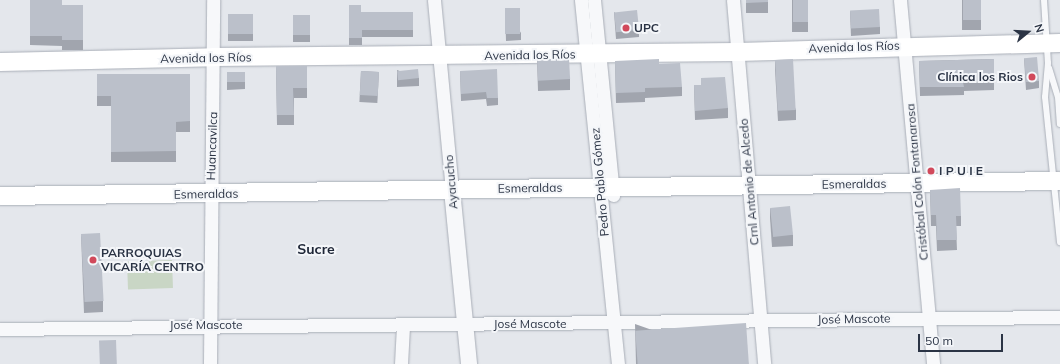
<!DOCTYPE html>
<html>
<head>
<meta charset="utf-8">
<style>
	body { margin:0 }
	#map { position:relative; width:1060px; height:364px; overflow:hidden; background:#e4e7ec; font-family:Mulish,sans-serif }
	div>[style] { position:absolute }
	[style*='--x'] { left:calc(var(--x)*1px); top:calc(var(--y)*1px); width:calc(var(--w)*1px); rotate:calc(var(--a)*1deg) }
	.green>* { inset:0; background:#c9d6c5; transform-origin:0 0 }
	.roads { filter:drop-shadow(0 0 1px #a9aeb7) drop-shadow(0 0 1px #a9aeb7) }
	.service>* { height:6px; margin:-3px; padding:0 3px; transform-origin:3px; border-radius:3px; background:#f7f8fa }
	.minor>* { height:13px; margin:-6.5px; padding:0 6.5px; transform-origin:6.5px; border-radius:6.5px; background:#f7f8fa }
	.tertiary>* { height:16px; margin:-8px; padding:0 8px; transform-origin:8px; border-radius:8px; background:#f7f8fa }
	.secondary>* { height:18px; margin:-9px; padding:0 9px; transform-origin:9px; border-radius:9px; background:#fff }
	.wall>* { inset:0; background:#a1a5ae; transform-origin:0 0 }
	.building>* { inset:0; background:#bbc0ca; transform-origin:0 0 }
	.dots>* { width:11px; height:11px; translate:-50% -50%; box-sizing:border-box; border:2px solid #f4f6f9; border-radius:50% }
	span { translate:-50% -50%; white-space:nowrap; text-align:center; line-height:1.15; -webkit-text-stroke:4px #f4f6f9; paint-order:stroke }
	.poi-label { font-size:12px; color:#2b3445; font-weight:700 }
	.left { translate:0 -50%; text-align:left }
	.right { translate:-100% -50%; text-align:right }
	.street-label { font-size:12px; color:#2b3445 }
	.quarter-label { font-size:14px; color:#1d2536; font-weight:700 }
	.north { position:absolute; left:1008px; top:12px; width:40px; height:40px; -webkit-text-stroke:3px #f4f6f9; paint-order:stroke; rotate:72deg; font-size:11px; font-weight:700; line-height:16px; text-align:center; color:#2b3445 }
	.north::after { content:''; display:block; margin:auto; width:14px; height:18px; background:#2b3445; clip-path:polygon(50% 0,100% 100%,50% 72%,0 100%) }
	.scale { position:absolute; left:918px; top:334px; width:85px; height:18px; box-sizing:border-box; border:2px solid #2b3445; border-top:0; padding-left:5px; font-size:12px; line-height:14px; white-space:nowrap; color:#2b3445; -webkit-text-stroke:3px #f4f6f9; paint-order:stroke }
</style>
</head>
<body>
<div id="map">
	<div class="green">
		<i style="left:172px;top:260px;width:28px;height:45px;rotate:88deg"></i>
	</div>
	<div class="roads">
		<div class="service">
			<i style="--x:1044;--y:0;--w:63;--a:86.4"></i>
			<i style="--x:1048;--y:63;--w:34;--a:95"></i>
			<i style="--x:1045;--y:97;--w:146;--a:84.1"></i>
			<i style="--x:1049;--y:68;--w:30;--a:73"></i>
			<i style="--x:1058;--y:97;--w:27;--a:86"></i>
		</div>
		<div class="minor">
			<i style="--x:434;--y:0;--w:191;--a:84.6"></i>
			<i style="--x:581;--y:0;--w:366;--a:84.2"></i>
			<i style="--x:594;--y:0;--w:196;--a:84.4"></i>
			<i style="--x:733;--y:0;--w:365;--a:85.1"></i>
			<i style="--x:900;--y:0;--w:365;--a:84.8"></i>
			<i style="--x:0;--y:329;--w:1060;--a:-0.65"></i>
			<i style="--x:210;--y:364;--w:364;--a:-89.5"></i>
			<i style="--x:401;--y:364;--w:39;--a:-87"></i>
		</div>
		<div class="tertiary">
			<i style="--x:452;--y:190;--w:175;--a:84.4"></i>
		</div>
		<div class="secondary">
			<i style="--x:0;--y:62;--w:214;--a:-1.3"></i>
			<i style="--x:214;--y:57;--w:524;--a:-0.55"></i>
			<i style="--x:738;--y:52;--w:322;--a:-1.6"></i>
			<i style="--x:0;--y:196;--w:1060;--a:-0.81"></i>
		</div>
	</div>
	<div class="wall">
		<i style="clip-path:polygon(30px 0,62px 5px,83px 5px,83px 50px,62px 50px,62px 46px,30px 45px)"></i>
		<i style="left:746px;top:0;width:22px;height:13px"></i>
		<i style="left:792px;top:0;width:16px;height:32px"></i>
		<i style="left:962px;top:0;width:19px;height:30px"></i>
		<i style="clip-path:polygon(349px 5px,361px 12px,413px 12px,413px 37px,362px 37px,362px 45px,349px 45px)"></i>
		<i style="clip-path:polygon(505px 8px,521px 33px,521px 40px,506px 41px)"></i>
		<i style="clip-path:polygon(850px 11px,880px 27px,880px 34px,851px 36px)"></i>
		<i style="clip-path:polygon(614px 12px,639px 30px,639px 37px,616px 39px)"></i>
		<i style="left:228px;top:14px;width:25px;height:27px"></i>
		<i style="left:293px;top:15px;width:17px;height:27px"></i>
		<i style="clip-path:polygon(1024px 58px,1039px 81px,1039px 88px,1026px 90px)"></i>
		<i style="clip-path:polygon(537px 59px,570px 79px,570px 90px,538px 91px)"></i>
		<i style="clip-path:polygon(994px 59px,994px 90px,964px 91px,964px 95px,920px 96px,919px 61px)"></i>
		<i style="clip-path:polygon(775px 60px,796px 110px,796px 120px,778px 121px,775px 70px)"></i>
		<i style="clip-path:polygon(615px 61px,659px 64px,682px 87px,682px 96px,645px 98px,645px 102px,616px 103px)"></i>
		<i style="clip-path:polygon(276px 66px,307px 66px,307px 98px,294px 98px,294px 125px,277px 125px)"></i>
		<i style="clip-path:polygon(397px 70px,419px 78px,419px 86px,397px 87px)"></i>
		<i style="left:361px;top:71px;width:18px;height:31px;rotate:3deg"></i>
		<i style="clip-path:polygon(460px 71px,498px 98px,498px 105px,487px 106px,486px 99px,461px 101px)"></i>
		<i style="clip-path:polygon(227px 72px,245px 82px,245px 89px,227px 90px)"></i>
		<i style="clip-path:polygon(97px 74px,190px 74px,190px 132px,176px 132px,176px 162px,111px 162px,111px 106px,97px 106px)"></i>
		<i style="clip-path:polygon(694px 85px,728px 108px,728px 118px,695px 120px)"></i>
		<i style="clip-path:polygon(930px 190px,961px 216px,961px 226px,956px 226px,957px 250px,937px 251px,936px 226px,931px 226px)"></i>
		<i style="clip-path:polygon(770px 208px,793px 235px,793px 246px,772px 247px,770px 218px)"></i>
		<i style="clip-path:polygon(81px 234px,103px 301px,103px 312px,84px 313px)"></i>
		<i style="clip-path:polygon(635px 324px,749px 364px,636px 364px)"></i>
	</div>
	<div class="building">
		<i style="clip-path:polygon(30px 0,62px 0,62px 5px,83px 5px,83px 40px,62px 40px,62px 36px,30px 36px)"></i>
		<i style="clip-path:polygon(746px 0,768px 0,768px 2px,746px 3px)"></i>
		<i style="left:793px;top:0;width:15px;height:22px"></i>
		<i style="left:963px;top:0;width:18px;height:20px"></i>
		<i style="clip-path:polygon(349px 5px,361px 5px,361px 12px,413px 12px,413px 30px,362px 30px,362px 38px,349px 38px)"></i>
		<i style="left:505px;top:8px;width:15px;height:26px"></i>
		<i style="left:879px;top:9px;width:18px;height:29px;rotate:87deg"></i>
		<i style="left:637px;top:10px;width:20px;height:23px;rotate:84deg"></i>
		<i style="left:228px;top:14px;width:25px;height:20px"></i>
		<i style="left:293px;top:15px;width:17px;height:20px"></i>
		<i style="left:1037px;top:57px;width:24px;height:13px;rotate:85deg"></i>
		<i style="left:569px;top:58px;width:21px;height:32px;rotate:87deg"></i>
		<i style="clip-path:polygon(659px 59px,659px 64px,680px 63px,682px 87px,645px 88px,645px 92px,616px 93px,615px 61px)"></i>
		<i style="left:793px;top:59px;width:51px;height:18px;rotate:87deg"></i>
		<i style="clip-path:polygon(994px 59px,994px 82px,963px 82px,964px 87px,920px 87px,919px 61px)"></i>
		<i style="clip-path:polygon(276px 66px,307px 66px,307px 88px,293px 88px,294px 115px,277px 115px)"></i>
		<i style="left:418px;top:69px;width:9px;height:21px;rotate:84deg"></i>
		<i style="clip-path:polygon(497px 69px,498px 98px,487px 98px,486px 92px,461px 94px,460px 71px)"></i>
		<i style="left:361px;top:71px;width:18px;height:24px;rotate:3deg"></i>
		<i style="left:227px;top:72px;width:18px;height:10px"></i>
		<i style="clip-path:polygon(97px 74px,190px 74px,190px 121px,176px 122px,176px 151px,111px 152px,111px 96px,97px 96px)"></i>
		<i style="clip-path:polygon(725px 77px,728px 108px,695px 111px,694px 85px,701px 85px,701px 78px)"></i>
		<i style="clip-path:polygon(960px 188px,961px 216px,956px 216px,957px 240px,937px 240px,936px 215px,931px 215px,930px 190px)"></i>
		<i style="left:790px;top:206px;width:29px;height:20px;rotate:84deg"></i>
		<i style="left:100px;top:233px;width:68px;height:19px;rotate:87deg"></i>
		<i style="left:746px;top:323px;width:41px;height:111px;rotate:86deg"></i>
		<i style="left:116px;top:340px;width:24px;height:17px;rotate:88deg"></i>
	</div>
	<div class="dots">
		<i style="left:626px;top:28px;background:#d1495b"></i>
		<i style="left:1032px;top:77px;background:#d1495b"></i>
		<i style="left:931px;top:171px;background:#d1495b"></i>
		<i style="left:93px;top:260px;background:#d1495b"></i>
	</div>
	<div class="poi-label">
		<span class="left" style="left:634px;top:28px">UPC</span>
		<span class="right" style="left:1023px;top:77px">Clínica los Rios</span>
		<span class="left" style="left:939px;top:171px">I P U I E</span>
		<span class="left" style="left:101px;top:260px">PARROQUIAS<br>VICARÍA CENTRO</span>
	</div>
	<div class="street-label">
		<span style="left:854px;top:47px;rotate:-2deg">Avenida los Ríos</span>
		<span style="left:530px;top:55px;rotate:-1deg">Avenida los Ríos</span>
		<span style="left:206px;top:58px;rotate:-1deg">Avenida los Ríos</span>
		<span style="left:212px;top:146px;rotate:-88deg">Huancavilca</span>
		<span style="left:451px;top:182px;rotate:-95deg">Ayacucho</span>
		<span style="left:600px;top:182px;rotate:-95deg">Pedro Pablo Gómez</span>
		<span style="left:749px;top:182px;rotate:-95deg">Crnl Antonio de Alcedo</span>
		<span style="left:917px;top:182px;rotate:-95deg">Cristóbal Colón Fontanarosa</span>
		<span style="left:854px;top:184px;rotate:-1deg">Esmeraldas</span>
		<span style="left:530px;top:188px;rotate:-1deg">Esmeraldas</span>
		<span style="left:206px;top:194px;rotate:-1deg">Esmeraldas</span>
		<span style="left:854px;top:319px;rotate:-1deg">José Mascote</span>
		<span style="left:530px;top:324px">José Mascote</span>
		<span style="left:206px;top:325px">José Mascote</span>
	</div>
	<div class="quarter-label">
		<span style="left:316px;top:249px">Sucre</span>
	</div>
	<div class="north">N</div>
	<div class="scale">50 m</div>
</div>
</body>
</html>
